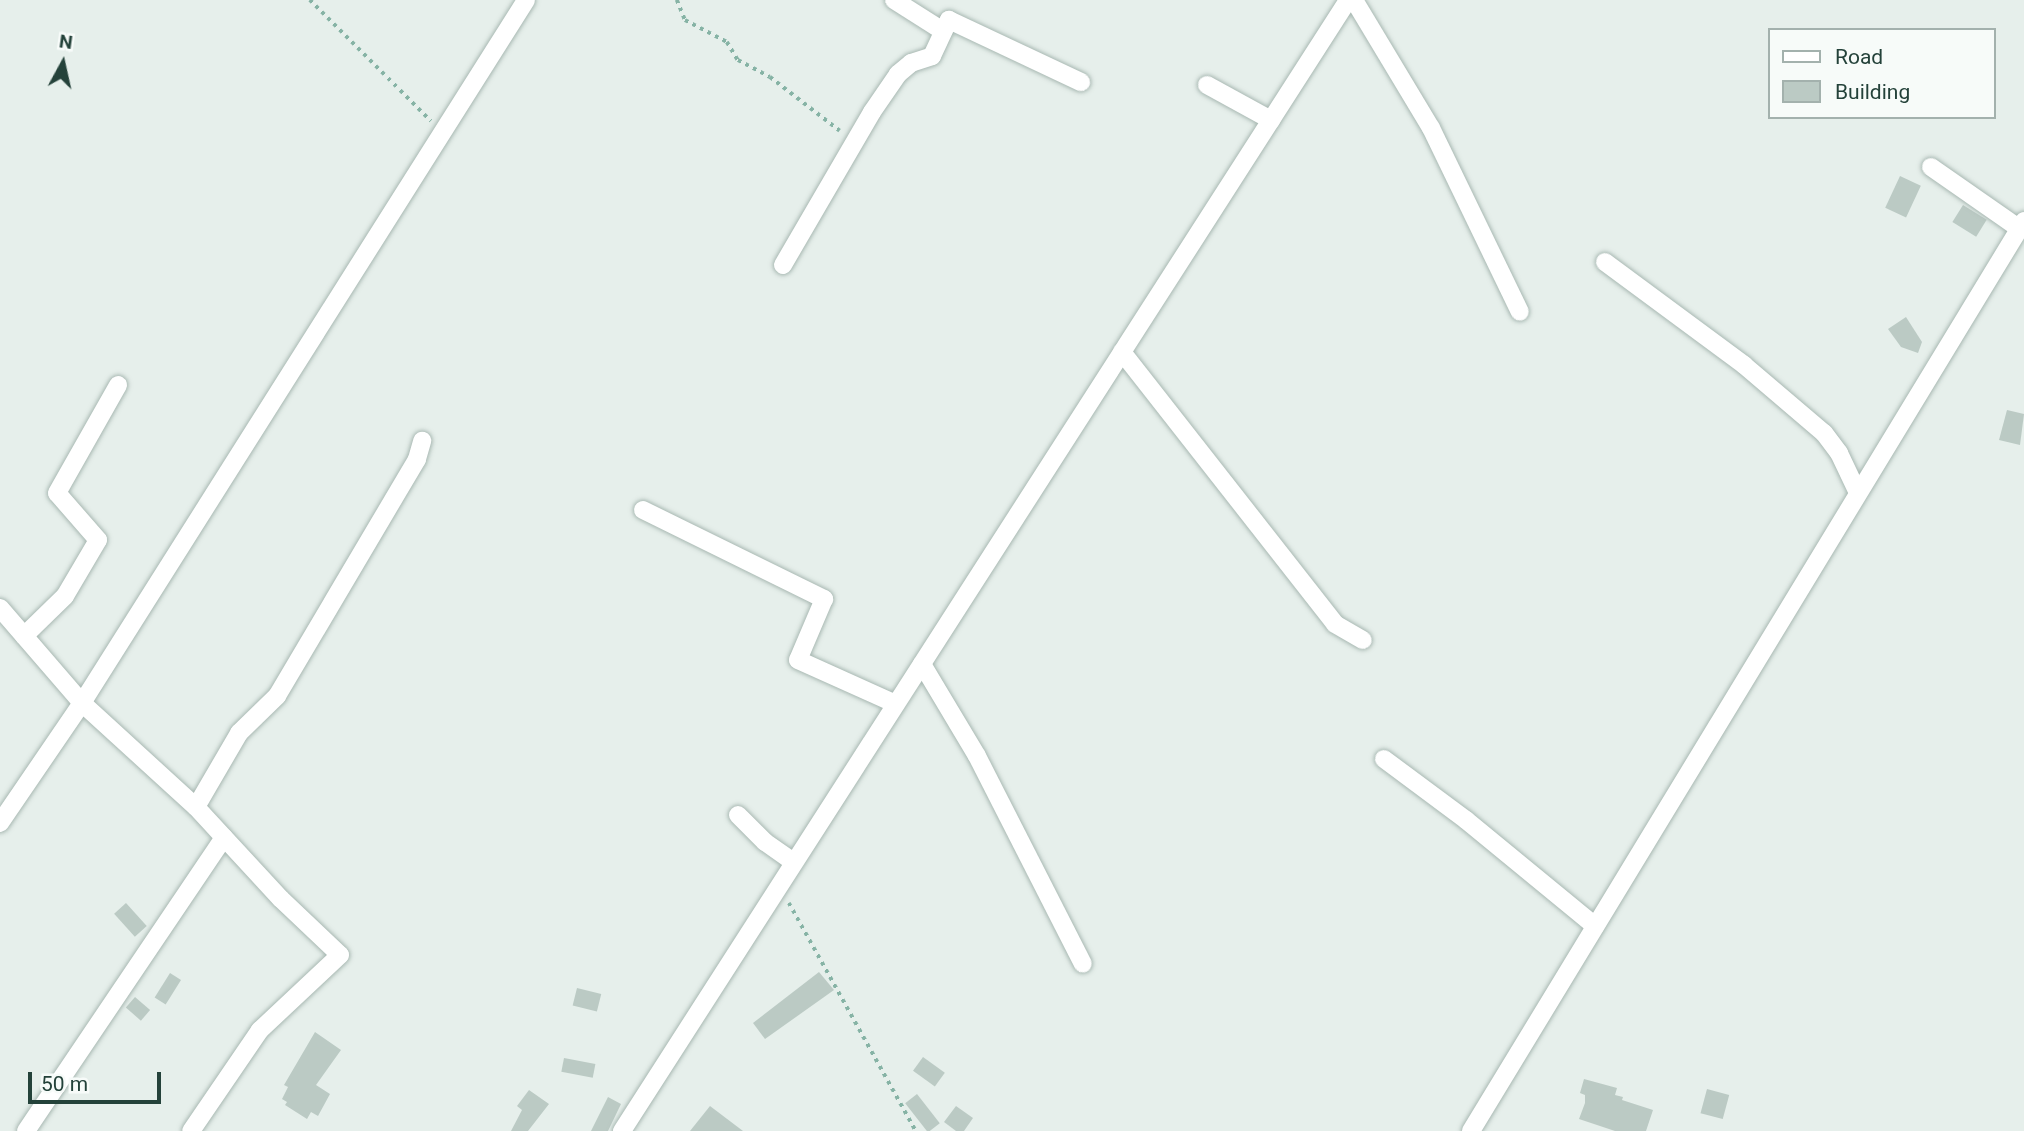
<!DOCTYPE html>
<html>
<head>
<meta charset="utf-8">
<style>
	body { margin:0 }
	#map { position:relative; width:2024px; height:1131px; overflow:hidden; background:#e6efeb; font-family:Roboto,sans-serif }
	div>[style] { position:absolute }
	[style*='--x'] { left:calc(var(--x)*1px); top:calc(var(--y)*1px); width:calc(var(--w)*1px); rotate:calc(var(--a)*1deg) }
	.building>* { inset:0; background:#bbcac4; transform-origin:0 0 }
	.path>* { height:3.5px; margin-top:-1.75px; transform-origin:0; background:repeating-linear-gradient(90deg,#86b3a5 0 3.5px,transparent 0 8.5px) }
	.roads { filter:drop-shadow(0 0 2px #a8b8b2) drop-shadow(0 0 2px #a8b8b2) }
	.street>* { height:18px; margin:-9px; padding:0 9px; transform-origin:9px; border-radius:9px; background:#fff }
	span { translate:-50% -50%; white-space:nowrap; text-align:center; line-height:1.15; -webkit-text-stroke:7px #f7fbf9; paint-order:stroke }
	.legend { position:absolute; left:1768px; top:28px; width:228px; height:91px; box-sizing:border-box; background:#f7fbf9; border:2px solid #a3b1ad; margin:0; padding:9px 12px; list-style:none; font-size:21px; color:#24423a }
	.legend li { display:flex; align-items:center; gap:14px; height:35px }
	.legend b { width:35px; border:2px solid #a3b1ad }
	.north { position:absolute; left:28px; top:28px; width:70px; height:70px; -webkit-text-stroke:5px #f7fbf9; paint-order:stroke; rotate:8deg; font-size:19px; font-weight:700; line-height:28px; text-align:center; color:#24423a }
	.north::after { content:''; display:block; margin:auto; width:24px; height:32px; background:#24423a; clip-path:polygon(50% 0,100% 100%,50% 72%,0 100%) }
	.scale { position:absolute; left:28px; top:1072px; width:133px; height:32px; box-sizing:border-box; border:4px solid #24423a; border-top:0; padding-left:9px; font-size:21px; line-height:24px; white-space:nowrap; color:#24423a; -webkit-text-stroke:5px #f7fbf9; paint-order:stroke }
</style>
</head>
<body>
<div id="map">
	<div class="building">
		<i style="left:1900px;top:176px;width:23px;height:35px;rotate:25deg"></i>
		<i style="left:1963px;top:205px;width:28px;height:20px;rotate:32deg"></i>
		<i style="clip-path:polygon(1906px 317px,1922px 342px,1918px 353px,1901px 347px,1888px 329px)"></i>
		<i style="clip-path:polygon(2007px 410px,2024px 414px,2020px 445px,1999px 440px)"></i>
		<i style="left:126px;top:903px;width:31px;height:16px;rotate:48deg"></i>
		<i style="clip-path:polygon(819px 972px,834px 990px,765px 1039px,753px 1023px)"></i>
		<i style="left:170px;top:973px;width:13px;height:29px;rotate:32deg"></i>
		<i style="left:577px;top:988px;width:25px;height:18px;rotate:14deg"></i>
		<i style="left:135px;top:997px;width:20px;height:14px;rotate:41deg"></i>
		<i style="clip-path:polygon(315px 1032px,341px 1050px,316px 1085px,330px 1094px,318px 1116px,311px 1112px,307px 1119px,285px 1105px,287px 1102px,282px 1099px,288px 1087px,284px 1085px)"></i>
		<i style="left:923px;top:1057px;width:27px;height:17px;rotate:36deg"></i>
		<i style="left:564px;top:1058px;width:32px;height:14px;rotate:11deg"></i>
		<i style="clip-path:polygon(1584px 1079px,1617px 1088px,1615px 1095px,1623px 1097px,1622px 1100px,1653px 1110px,1646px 1131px,1615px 1131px,1579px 1119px,1585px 1103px,1585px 1095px,1580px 1093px)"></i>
		<i style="left:1707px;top:1089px;width:23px;height:25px;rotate:15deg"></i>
		<i style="clip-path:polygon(529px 1090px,549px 1104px,528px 1131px,511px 1131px,522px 1110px,517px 1106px)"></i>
		<i style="left:917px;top:1094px;width:37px;height:15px;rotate:52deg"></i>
		<i style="clip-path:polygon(608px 1097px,621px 1104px,608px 1131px,591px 1131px)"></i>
		<i style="clip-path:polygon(710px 1106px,743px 1131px,690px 1131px)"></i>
		<i style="clip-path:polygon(956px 1106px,973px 1118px,964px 1131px,956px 1131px,944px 1122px)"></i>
	</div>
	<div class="path">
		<i style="--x:310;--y:0;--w:171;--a:45"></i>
		<i style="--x:677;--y:0;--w:22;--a:68"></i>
		<i style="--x:685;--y:20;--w:47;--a:27.6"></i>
		<i style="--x:727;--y:42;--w:21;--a:59"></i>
		<i style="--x:738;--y:60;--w:36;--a:28"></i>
		<i style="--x:770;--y:77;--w:88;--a:37.6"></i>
		<i style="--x:789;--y:903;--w:261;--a:60.9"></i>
	</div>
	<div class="roads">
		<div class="street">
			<i style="--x:894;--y:0;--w:58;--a:32.3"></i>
			<i style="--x:1354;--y:0;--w:149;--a:59"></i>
			<i style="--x:1431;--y:128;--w:204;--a:64.2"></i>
			<i style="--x:1207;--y:85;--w:73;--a:28.7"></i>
			<i style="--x:1931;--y:167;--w:108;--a:34.9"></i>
			<i style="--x:1605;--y:262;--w:173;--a:36.5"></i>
			<i style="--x:1744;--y:365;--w:105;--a:40.4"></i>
			<i style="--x:1824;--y:433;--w:25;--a:53"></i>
			<i style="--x:1839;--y:453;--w:44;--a:64.6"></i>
			<i style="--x:783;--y:265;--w:177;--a:-59.8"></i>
			<i style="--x:872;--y:112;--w:46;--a:-55.6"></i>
			<i style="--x:898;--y:74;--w:17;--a:-40"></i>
			<i style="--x:911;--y:63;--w:22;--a:-18"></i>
			<i style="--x:932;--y:56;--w:40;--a:-65"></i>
			<i style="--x:949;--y:20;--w:146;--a:25.2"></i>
			<i style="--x:1122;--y:352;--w:345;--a:51.9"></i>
			<i style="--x:1335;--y:624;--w:32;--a:30"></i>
			<i style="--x:643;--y:510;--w:202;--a:26.2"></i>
			<i style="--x:824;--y:599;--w:66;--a:113.1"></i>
			<i style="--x:798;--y:660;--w:107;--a:24.2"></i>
			<i style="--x:0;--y:608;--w:125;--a:49.2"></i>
			<i style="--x:82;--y:703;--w:154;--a:42.4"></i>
			<i style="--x:196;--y:807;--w:125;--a:47.3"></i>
			<i style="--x:281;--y:899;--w:81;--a:43.5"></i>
			<i style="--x:340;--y:955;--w:110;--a:136.8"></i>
			<i style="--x:260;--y:1030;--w:122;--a:124.3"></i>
			<i style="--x:24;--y:636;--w:57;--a:-44.3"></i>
			<i style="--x:65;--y:596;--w:65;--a:-59.5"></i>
			<i style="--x:98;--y:540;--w:62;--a:-131.1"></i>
			<i style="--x:57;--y:493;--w:124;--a:-60.5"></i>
			<i style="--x:922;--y:664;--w:107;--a:59.1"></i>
			<i style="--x:977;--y:756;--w:233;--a:63"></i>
			<i style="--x:1384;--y:759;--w:102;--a:36.6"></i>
			<i style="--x:1466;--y:820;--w:167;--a:39.4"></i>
			<i style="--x:196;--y:807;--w:86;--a:-59.8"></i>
			<i style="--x:239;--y:733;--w:53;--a:-44.2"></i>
			<i style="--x:277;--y:696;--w:275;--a:-59.4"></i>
			<i style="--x:417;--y:459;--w:19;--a:-74"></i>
			<i style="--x:738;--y:815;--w:38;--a:45"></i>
			<i style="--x:765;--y:842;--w:35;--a:35"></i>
			<i style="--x:0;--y:823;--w:145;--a:-55.7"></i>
			<i style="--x:82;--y:703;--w:831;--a:-57.72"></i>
			<i style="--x:26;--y:1131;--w:354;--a:-56"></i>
			<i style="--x:622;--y:1131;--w:1344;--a:-57.3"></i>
			<i style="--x:1471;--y:1131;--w:1065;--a:-58.71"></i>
		</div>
	</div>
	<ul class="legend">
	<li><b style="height:9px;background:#fff"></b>Road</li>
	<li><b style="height:19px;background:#bbcac4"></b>Building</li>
	</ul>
	<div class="north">N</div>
	<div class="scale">50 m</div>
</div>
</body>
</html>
